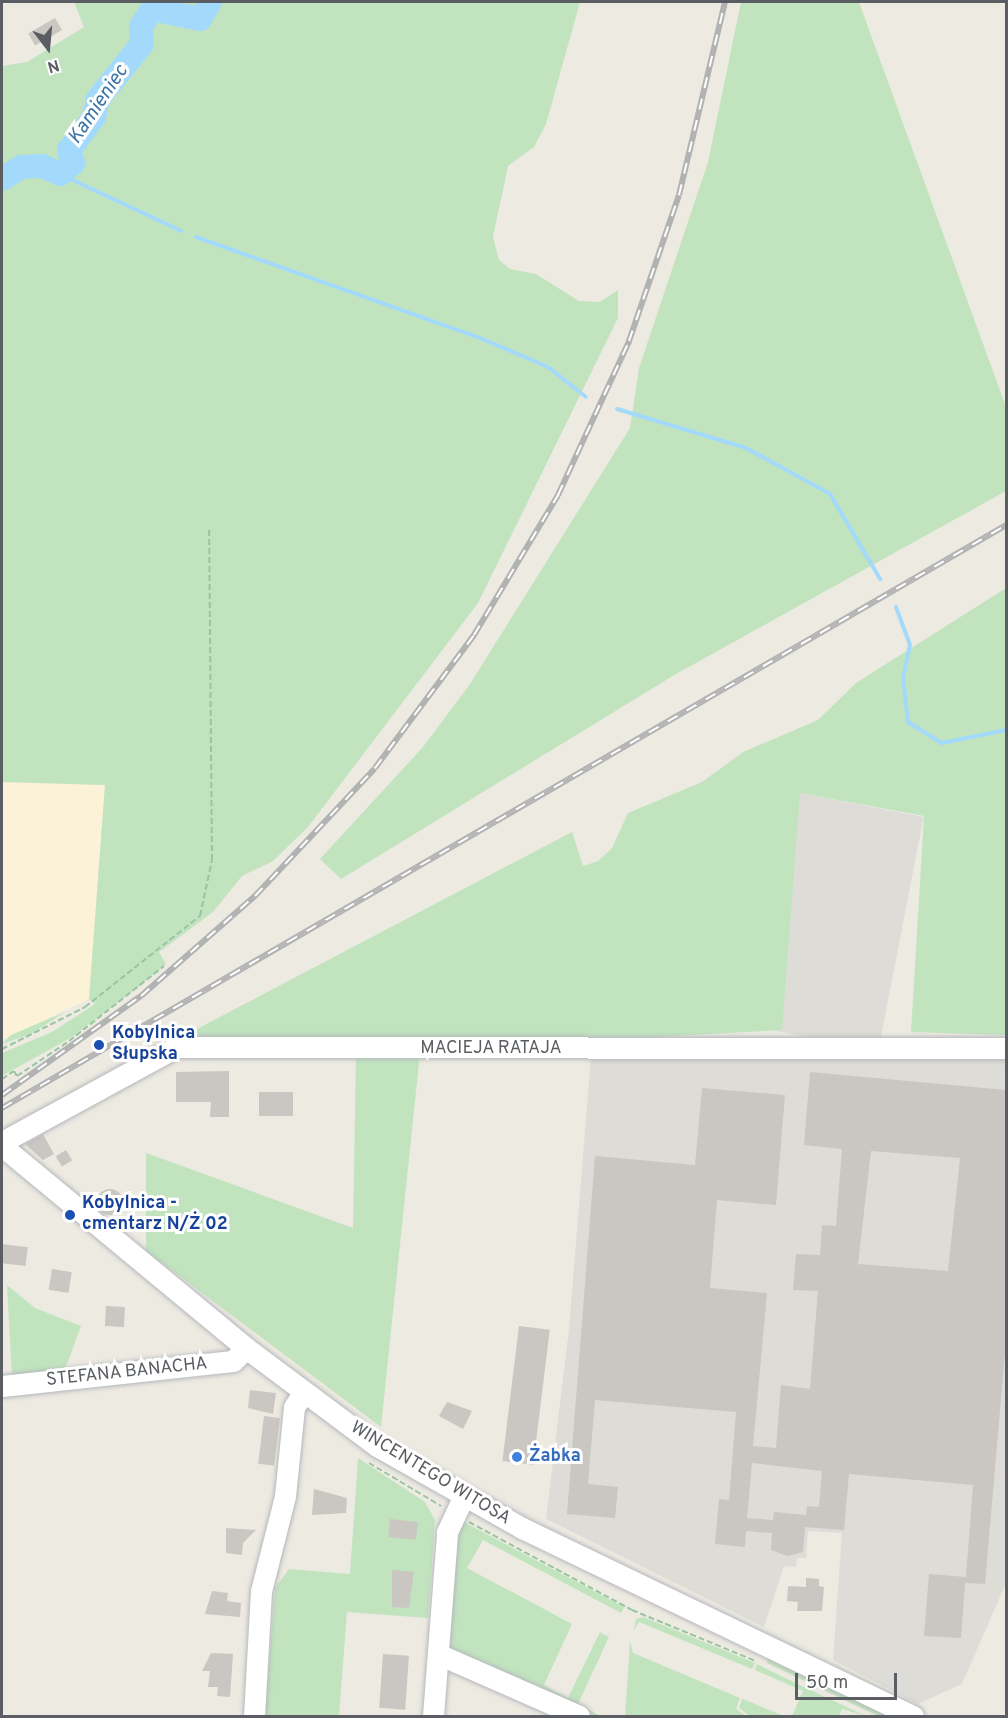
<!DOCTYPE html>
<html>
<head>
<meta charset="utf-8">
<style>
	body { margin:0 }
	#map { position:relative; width:1008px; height:1718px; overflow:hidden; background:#edeae2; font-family:Overpass,sans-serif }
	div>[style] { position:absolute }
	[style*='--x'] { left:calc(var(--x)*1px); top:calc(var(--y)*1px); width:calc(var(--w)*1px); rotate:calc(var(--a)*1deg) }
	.commercial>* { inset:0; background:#fcf2d7 }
	.industrial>* { inset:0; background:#dedcd6; transform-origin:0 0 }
	.green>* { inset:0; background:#c1e4bf }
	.stream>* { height:4px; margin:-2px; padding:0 2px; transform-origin:2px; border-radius:2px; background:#a3dafc }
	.river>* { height:24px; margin:-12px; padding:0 12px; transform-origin:12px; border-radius:12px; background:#a3dafc }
	.building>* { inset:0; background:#cac6c1; transform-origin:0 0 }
	.round { border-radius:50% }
	.path>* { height:2px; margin-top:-1px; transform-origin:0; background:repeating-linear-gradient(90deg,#98c4a2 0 6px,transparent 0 9px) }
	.roads { filter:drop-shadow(0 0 2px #b5b8bc) drop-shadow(0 0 2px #b5b8bc) }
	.minor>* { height:21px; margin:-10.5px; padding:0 10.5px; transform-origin:10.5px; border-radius:10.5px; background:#fff }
	.rail>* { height:6px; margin-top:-3px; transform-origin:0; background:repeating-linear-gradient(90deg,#fff 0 11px,#b1b2b2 0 22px); box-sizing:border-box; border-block:2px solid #b1b2b2 }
	.dots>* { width:16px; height:16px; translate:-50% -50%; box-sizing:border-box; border:3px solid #fff; border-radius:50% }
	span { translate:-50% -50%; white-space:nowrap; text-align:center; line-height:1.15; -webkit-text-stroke:6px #fff; paint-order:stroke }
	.transit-label { font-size:18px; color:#164399; font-weight:700 }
	.left { translate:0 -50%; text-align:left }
	.street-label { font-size:18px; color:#5a5e62 }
	.shop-label { font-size:18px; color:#366cbe; font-weight:700 }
	.water-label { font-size:20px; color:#3e75a5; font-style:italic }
	.frame { position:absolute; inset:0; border:3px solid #5a5e62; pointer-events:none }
	.north { position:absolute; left:18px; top:18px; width:60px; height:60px; -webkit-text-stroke:4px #fff; paint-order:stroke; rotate:164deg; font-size:16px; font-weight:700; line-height:24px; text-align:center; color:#5a5e62 }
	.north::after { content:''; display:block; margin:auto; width:21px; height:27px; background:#5a5e62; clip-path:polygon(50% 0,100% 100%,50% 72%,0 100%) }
	.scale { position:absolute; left:795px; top:1673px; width:102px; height:27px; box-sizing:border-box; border:3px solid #5a5e62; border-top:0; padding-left:8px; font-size:18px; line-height:21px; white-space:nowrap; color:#5a5e62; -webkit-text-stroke:4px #fff; paint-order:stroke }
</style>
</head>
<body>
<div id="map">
	<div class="commercial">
		<i style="clip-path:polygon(2px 782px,105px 785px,89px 999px,2px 1040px)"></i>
	</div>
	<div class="industrial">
		<i style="left:800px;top:793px;width:126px;height:238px;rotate:11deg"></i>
		<i style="clip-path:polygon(1006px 1054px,1006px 1583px,962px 1684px,918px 1704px,833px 1660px,842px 1533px,808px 1531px,806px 1558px,797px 1558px,796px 1567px,784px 1566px,764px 1627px,546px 1519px,569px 1329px,591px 1057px)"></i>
	</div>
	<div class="green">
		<i style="clip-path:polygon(74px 2px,580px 2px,546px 124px,534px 147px,508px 166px,493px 237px,499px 260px,510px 269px,536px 274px,579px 301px,600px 302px,618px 290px,618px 318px,478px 603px,308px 827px,273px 861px,242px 876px,213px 912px,159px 952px,166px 964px,141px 985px,72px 1037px,2px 1076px,2px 1053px,52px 1032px,95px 1004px,89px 999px,105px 785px,2px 782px,2px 66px,27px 62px,84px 27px)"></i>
		<i style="clip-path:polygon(741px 2px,859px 2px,1006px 407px,1006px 491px,676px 674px,341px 879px,320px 859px,423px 747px,470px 684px,630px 428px,639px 368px,708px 162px)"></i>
		<i style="clip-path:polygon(1006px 588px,1006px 1035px,911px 1032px,924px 816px,800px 793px,782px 1030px,566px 1042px,174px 1041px,572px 832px,583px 866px,598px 861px,612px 848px,628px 813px,702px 782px,743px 752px,818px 720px,856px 683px)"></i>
		<i style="clip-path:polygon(65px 1012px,31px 1034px,2px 1044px,11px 1035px)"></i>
		<i style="clip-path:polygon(356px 1053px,420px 1053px,381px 1427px,146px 1251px,146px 1153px,353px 1228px)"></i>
		<i style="clip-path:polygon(7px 1285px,35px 1308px,81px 1326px,64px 1372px,12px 1378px)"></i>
		<i style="clip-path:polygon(358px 1458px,425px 1502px,435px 1520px,428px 1618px,347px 1612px,339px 1716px,265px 1716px,275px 1588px,289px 1569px,350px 1574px)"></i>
		<i style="clip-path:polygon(460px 1520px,624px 1607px,621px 1613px,483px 1540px,467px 1568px,572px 1624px,544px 1685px,568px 1698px,600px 1632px,609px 1637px,578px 1704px,601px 1716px,587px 1716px,447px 1648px,454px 1531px)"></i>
		<i style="clip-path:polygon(643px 1617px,755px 1663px,752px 1669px,639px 1622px,634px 1630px,636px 1619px)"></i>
		<i style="clip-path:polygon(630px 1641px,633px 1653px,740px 1698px,736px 1709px,746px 1716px,625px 1716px)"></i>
		<i style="clip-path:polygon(769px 1655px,896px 1716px,878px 1716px,767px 1663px)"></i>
		<i style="clip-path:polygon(757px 1664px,787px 1679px,866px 1716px,842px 1709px,839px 1716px,792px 1716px,803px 1691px,755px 1670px)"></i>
		<i style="clip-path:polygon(742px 1699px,743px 1699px,784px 1716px,750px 1716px,739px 1708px)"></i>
	</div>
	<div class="stream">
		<i style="--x:60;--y:174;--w:134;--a:25.2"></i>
		<i style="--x:196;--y:237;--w:301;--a:19.6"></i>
		<i style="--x:480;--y:338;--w:74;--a:23.1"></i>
		<i style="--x:548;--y:367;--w:48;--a:38.3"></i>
		<i style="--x:617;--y:409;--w:135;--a:16.8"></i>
		<i style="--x:746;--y:448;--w:96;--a:28.7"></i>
		<i style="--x:830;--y:494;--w:99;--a:59.5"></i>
		<i style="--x:896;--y:607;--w:40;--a:69.8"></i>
		<i style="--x:910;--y:645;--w:33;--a:102"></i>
		<i style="--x:903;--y:677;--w:45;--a:83.7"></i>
		<i style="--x:908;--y:722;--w:40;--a:32"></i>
		<i style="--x:942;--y:743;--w:65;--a:-11.5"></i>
	</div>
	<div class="river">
		<i style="--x:2;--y:179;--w:22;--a:-32"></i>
		<i style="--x:21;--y:167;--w:21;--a:-3"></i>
		<i style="--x:42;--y:166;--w:20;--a:24"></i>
		<i style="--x:60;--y:174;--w:17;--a:-40"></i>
		<i style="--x:73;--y:163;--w:14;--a:-107"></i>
		<i style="--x:69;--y:150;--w:41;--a:-52.9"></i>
		<i style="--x:94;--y:117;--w:18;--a:-77"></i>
		<i style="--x:98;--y:99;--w:70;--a:-51.3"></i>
		<i style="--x:142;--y:44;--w:17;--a:-93"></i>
		<i style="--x:141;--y:27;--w:21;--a:-59"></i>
		<i style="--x:152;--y:9;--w:49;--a:11.8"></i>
		<i style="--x:200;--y:19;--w:20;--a:-60"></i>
	</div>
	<div class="building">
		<i style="left:55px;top:18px;width:14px;height:31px;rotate:60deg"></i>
		<i style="clip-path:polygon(229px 1071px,229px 1117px,210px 1117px,211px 1102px,176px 1102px,176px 1072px)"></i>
		<i style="clip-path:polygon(evenodd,810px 1072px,1006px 1090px,1005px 1352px,985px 1584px,965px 1583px,961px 1638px,924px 1636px,929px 1574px,966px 1577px,973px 1485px,849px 1474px,844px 1530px,805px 1527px,803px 1552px,787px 1556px,771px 1550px,772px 1533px,746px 1531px,745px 1547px,715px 1544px,719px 1499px,729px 1500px,736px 1412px,595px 1400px,588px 1484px,618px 1487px,615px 1518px,567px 1514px,595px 1156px,695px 1165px,702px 1088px,785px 1095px,776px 1205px,717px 1200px,710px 1288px,767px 1293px,753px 1446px,776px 1448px,781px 1385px,810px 1389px,818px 1291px,793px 1290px,796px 1254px,820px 1255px,822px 1225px,836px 1226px,842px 1149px,804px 1145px,810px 1072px,871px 1151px,960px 1158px,948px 1271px,858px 1264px,871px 1151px,810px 1072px,752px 1463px,822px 1471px,819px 1507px,807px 1506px,806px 1515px,774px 1512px,773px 1520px,747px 1518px,752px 1463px)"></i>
		<i style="left:259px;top:1092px;width:34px;height:24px"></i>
		<i style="clip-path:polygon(43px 1134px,54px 1154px,43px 1160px,25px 1144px)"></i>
		<i style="left:66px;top:1150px;width:12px;height:12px;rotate:59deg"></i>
		<i class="round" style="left:97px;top:1189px;width:26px;height:26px"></i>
		<i style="left:2px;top:1244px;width:26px;height:19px;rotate:7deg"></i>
		<i style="left:52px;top:1269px;width:20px;height:21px;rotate:9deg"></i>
		<i style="left:106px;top:1306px;width:19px;height:20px;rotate:3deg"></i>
		<i style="left:519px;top:1326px;width:31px;height:136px;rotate:7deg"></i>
		<i style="clip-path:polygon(250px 1390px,276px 1393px,273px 1414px,248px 1408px)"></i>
		<i style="clip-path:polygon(447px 1402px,472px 1411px,463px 1429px,439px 1416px)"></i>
		<i style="left:264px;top:1416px;width:16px;height:48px;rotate:7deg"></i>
		<i style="clip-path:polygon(314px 1489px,347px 1498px,346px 1513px,312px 1515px)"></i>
		<i style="left:390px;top:1519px;width:28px;height:18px;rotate:6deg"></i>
		<i style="clip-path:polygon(226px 1528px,256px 1530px,243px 1543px,242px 1555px,226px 1553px)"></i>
		<i style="clip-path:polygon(392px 1570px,414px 1572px,409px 1608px,392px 1607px)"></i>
		<i style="clip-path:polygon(806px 1578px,819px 1579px,819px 1586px,824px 1587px,822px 1611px,797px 1611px,798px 1602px,787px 1601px,788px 1586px,806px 1587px)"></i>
		<i style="clip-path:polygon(212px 1591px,228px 1593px,227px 1601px,241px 1603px,240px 1617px,205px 1614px)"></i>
		<i style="clip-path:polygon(211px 1653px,233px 1654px,230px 1697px,217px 1696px,218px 1687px,208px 1687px,210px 1671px,202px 1671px)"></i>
		<i style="left:383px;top:1654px;width:26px;height:54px;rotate:4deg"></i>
	</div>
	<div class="path">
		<i style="--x:2;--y:1049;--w:93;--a:-26.8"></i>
		<i style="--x:85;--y:1007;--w:147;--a:-38.4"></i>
		<i style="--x:200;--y:916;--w:57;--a:-77.9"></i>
		<i style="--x:212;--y:860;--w:330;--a:-90.5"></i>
		<i style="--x:2;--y:1079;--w:14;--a:-34"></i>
		<i style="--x:14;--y:1071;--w:6;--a:59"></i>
		<i style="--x:17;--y:1076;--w:63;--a:-33.9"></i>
		<i style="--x:69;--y:1041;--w:121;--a:-38.3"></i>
		<i style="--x:369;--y:1463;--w:84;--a:30.8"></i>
		<i style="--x:469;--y:1522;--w:185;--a:28.4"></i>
		<i style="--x:632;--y:1610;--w:134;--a:22.4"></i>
	</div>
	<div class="roads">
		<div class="minor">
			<i style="--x:2;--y:1142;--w:198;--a:-28.6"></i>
			<i style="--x:176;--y:1047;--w:830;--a:0.07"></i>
			<i style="--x:2;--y:1146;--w:317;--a:39.6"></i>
			<i style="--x:246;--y:1348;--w:164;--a:36.8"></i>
			<i style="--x:377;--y:1446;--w:167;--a:29.5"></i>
			<i style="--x:522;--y:1528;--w:434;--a:25.7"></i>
			<i style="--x:2;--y:1386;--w:232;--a:-6.2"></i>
			<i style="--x:233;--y:1361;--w:18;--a:-45"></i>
			<i style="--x:438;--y:1654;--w:154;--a:23.7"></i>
			<i style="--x:254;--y:1716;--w:125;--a:-86.8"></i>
			<i style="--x:261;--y:1591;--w:98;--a:-75.8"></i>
			<i style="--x:285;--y:1496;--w:89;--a:-84.2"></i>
			<i style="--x:294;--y:1407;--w:17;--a:-57"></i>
			<i style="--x:433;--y:1716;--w:185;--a:-85.6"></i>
			<i style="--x:447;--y:1532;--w:38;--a:-65"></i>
		</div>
	</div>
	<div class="rail">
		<i style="--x:2;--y:1095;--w:171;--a:-35.5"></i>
		<i style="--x:141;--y:996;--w:152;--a:-41.3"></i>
		<i style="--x:255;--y:896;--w:175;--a:-46.8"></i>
		<i style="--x:375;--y:768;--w:166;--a:-53.3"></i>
		<i style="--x:474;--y:635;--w:163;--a:-59"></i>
		<i style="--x:558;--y:495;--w:170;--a:-65.2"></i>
		<i style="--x:629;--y:341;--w:154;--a:-71.1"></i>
		<i style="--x:679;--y:195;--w:198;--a:-76.6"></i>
		<i style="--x:2;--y:1108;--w:1161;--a:-30.14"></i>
	</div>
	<div class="dots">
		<i style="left:99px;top:1045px;background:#1a4fb4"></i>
		<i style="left:70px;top:1215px;background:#1a4fb4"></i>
		<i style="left:517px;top:1457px;background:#3f7fe0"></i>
	</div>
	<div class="transit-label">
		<span class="left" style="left:112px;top:1045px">Kobylnica<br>Słupska</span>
		<span class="left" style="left:82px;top:1215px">Kobylnica -<br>cmentarz N/Ż 02</span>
	</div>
	<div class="street-label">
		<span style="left:491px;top:1049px">MACIEJA RATAJA</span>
		<span style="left:127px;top:1373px;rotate:-6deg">STEFANA BANACHA</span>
		<span style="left:430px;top:1474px;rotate:31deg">WINCENTEGO WITOSA</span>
	</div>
	<div class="shop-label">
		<span class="left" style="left:529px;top:1457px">Żabka</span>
	</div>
	<div class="water-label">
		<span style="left:99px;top:105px;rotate:-56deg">Kamieniec</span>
	</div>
	<div class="frame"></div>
	<div class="north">N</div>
	<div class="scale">50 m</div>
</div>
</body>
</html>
